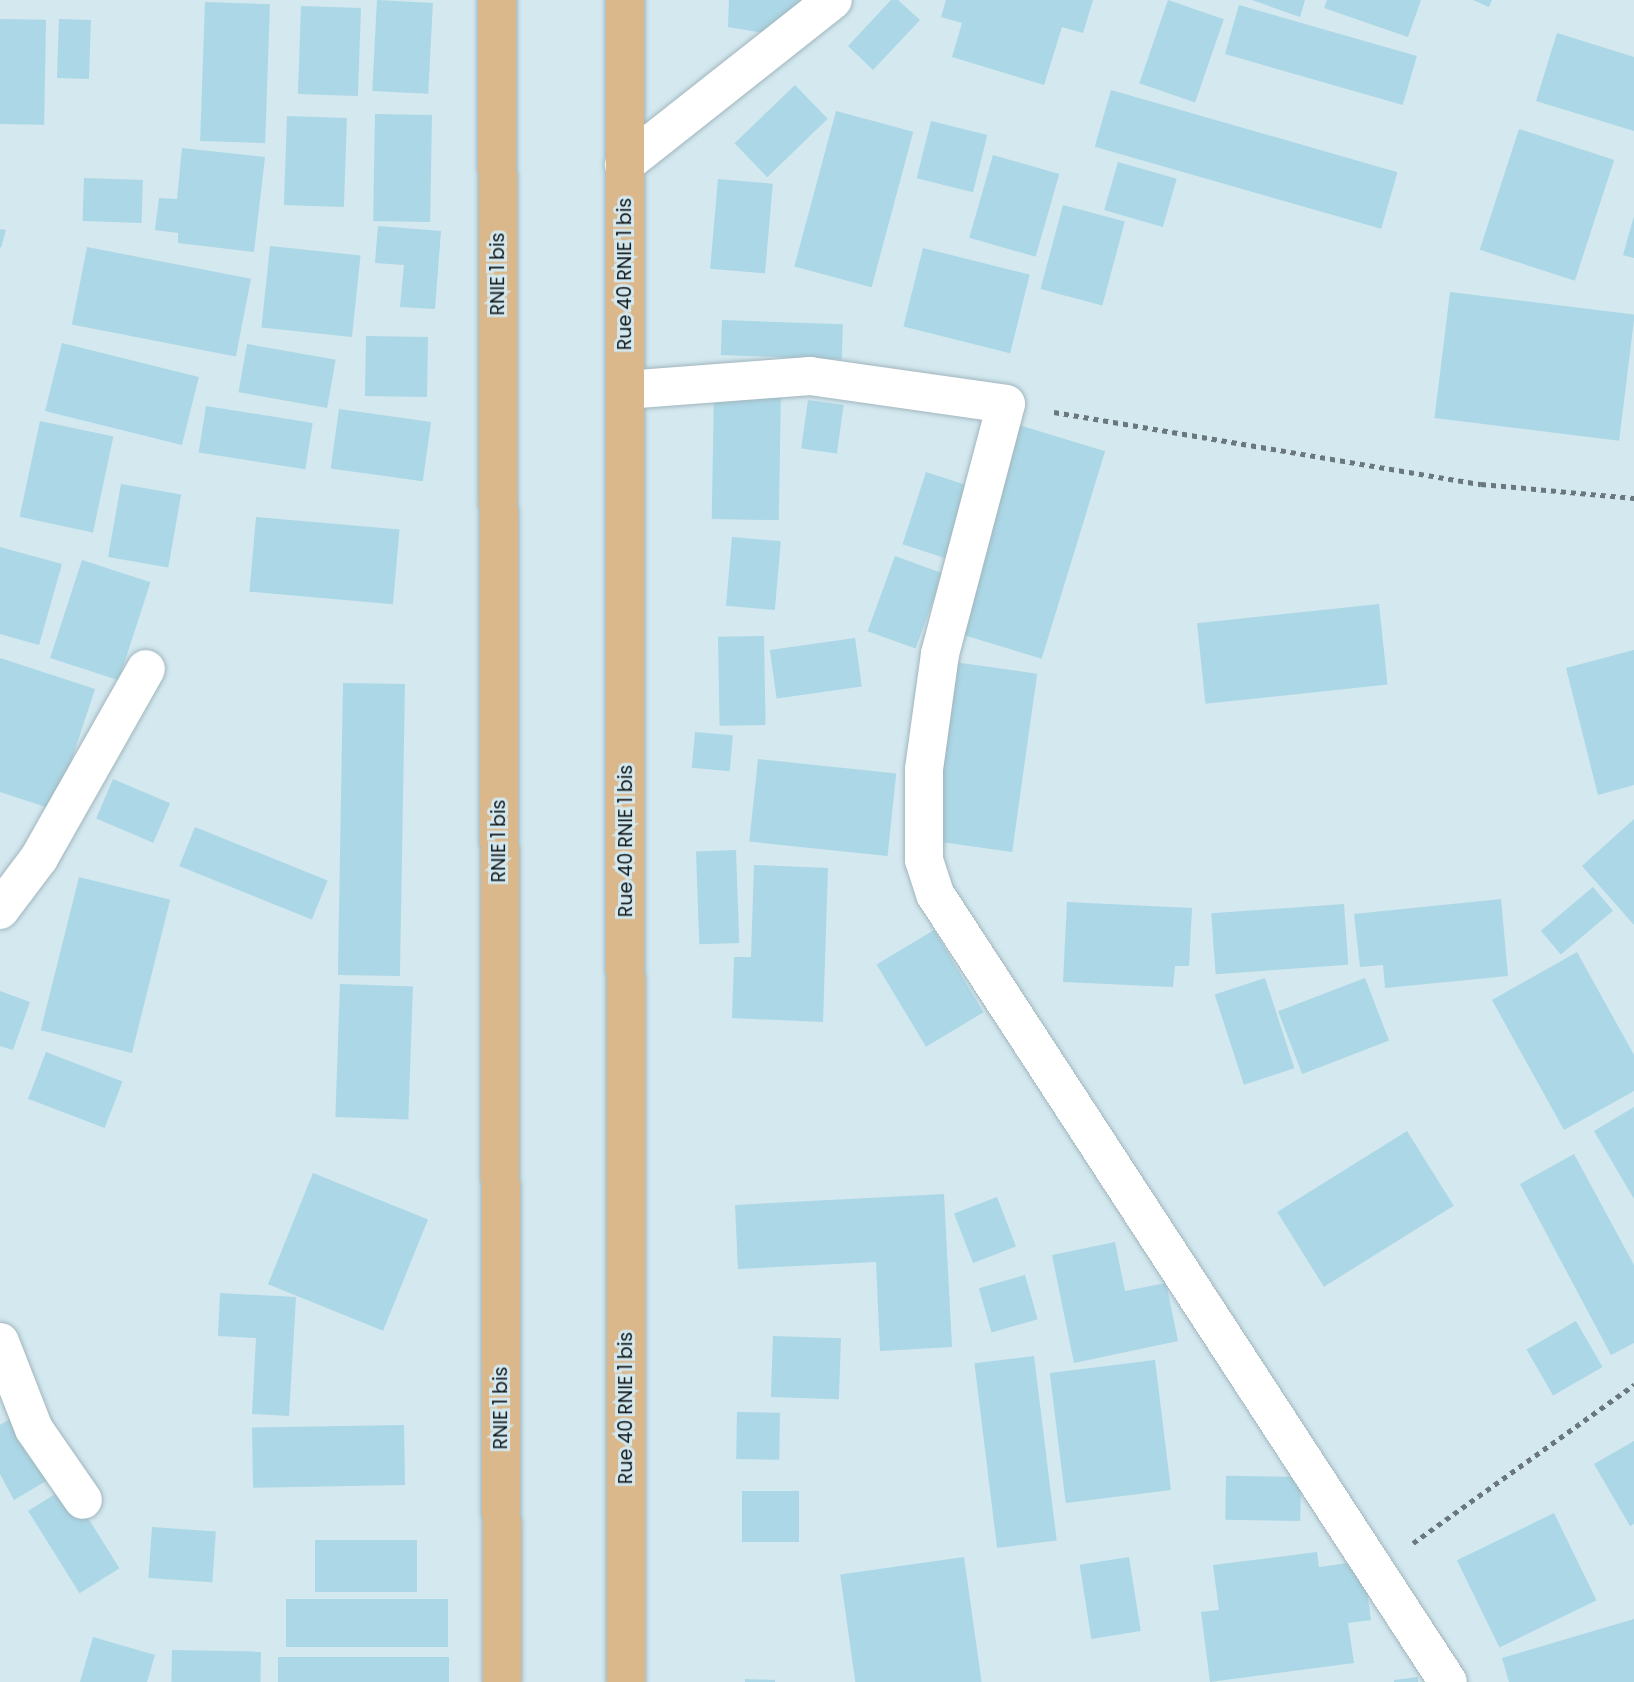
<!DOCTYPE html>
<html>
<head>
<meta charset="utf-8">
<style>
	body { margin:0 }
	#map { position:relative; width:1634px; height:1682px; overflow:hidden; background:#d3e8ef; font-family:Poppins,sans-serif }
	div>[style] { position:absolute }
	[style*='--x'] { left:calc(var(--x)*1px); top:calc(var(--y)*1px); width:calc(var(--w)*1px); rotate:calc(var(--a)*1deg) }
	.building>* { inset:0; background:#acd7e6; transform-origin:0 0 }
	.path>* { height:4.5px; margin-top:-2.25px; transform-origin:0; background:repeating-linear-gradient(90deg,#6a777c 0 5px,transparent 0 10px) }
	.roads { filter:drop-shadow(0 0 2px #a0b5bc) drop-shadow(0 0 2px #a0b5bc) }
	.minor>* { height:38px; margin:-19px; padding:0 19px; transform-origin:19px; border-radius:19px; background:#fff }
	.major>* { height:38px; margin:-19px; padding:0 19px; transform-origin:19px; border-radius:19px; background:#dab88c }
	span { translate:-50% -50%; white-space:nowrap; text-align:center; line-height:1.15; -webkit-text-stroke:6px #d3e8ef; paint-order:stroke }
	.street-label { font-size:19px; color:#10171a }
</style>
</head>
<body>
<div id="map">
	<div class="building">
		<i style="left:377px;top:0;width:56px;height:91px;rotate:3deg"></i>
		<i style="clip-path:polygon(729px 0,812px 0,770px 34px,728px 27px)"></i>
		<i style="clip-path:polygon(891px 0,898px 0,920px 20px,873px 70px,848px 46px)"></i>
		<i style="clip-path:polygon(946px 0,1093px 0,1083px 33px,1062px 27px,1044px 85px,952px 57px,962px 23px,941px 17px)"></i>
		<i style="left:1168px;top:0;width:59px;height:88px;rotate:19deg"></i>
		<i style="clip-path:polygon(1252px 0,1305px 0,1300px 17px)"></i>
		<i style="clip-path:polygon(1327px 0,1421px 0,1408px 37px,1324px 8px)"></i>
		<i style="clip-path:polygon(1473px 0,1492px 0,1489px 7px)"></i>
		<i style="left:205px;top:2px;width:65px;height:139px;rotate:2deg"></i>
		<i style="left:1239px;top:5px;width:185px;height:51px;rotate:16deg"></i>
		<i style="left:301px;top:6px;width:60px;height:88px;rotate:2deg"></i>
		<i style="left:0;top:19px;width:46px;height:105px;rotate:1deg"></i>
		<i style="left:59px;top:19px;width:32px;height:59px;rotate:2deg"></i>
		<i style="clip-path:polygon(1557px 33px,1634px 57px,1634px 131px,1536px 101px)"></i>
		<i style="left:795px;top:85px;width:47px;height:84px;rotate:46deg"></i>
		<i style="left:1111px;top:90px;width:298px;height:59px;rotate:16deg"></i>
		<i style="left:836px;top:111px;width:80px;height:161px;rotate:15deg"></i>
		<i style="left:375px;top:114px;width:57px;height:107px;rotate:1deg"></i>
		<i style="left:287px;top:116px;width:60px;height:89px;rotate:2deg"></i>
		<i style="left:931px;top:121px;width:58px;height:59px;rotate:14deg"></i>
		<i style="left:1519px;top:129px;width:100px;height:127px;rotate:18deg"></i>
		<i style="clip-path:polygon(182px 148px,265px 157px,254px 252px,178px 243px,178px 233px,155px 230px,159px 198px,177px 199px)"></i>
		<i style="left:993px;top:155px;width:69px;height:86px;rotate:16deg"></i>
		<i style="left:1118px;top:162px;width:61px;height:50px;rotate:16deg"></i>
		<i style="left:84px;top:178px;width:59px;height:43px;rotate:2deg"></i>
		<i style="left:718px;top:179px;width:55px;height:90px;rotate:5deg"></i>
		<i style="left:1063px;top:205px;width:64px;height:87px;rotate:15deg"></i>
		<i style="clip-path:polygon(1634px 216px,1634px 258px,1623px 255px)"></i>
		<i style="clip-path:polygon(378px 226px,441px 231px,435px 309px,400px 307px,404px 265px,375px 263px)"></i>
		<i style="clip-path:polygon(0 229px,6px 230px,1px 248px,0 247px)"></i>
		<i style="left:270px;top:246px;width:91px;height:82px;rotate:6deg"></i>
		<i style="left:87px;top:247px;width:167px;height:79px;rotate:11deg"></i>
		<i style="left:923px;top:248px;width:110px;height:81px;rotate:14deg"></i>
		<i style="left:1450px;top:292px;width:186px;height:127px;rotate:7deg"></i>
		<i style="left:722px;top:320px;width:121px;height:35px;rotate:2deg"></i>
		<i style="left:366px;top:336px;width:62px;height:60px;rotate:1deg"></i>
		<i style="left:62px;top:343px;width:141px;height:70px;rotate:14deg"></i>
		<i style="left:247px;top:344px;width:90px;height:49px;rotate:10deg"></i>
		<i style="left:714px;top:390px;width:67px;height:129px;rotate:1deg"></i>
		<i style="left:808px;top:400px;width:36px;height:49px;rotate:8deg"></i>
		<i style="left:206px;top:406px;width:108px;height:47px;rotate:9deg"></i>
		<i style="left:339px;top:409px;width:93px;height:60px;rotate:8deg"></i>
		<i style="left:40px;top:421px;width:75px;height:98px;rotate:12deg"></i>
		<i style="left:1019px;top:425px;width:90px;height:217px;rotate:17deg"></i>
		<i style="left:926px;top:472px;width:46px;height:76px;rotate:18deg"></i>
		<i style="left:121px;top:484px;width:61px;height:74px;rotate:10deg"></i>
		<i style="left:256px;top:517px;width:144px;height:75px;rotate:5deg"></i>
		<i style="left:732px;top:537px;width:49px;height:69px;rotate:5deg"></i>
		<i style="clip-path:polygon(0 547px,62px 564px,39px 645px,0 634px)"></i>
		<i style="left:895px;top:556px;width:51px;height:80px;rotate:20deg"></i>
		<i style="left:82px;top:560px;width:72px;height:103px;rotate:18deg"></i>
		<i style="left:1379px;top:604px;width:81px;height:183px;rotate:84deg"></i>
		<i style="left:764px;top:636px;width:89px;height:46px;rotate:89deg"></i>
		<i style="left:855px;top:638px;width:49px;height:86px;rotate:82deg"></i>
		<i style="clip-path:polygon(1634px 650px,1634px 785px,1598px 795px,1566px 668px)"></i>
		<i style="clip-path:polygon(0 658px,95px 689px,55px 810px,0 792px)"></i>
		<i style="left:954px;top:662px;width:84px;height:180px;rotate:8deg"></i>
		<i style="left:343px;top:683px;width:62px;height:292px;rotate:1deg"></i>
		<i style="left:695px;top:732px;width:38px;height:36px;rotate:5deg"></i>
		<i style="left:758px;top:759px;width:139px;height:83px;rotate:6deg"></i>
		<i style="left:113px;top:779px;width:62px;height:43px;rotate:23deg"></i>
		<i style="clip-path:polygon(1634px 819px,1634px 925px,1582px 866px)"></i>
		<i style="left:195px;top:827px;width:143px;height:42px;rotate:22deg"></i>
		<i style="left:736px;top:850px;width:93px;height:40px;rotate:88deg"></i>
		<i style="clip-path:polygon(754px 865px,828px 868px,823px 1022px,732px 1018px,734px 957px,751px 957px)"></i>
		<i style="left:79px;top:877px;width:94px;height:158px;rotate:14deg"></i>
		<i style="left:1593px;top:887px;width:31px;height:68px;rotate:50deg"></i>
		<i style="clip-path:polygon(1501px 899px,1508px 976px,1385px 988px,1383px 965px,1360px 967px,1354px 914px)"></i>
		<i style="clip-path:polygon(1067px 902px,1192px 908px,1189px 966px,1175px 966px,1173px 987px,1063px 982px)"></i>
		<i style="left:1344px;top:904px;width:61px;height:133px;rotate:86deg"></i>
		<i style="left:934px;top:930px;width:96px;height:67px;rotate:59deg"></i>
		<i style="clip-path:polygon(1577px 952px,1634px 1055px,1634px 1091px,1564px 1130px,1492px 1000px)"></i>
		<i style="left:1265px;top:978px;width:95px;height:53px;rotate:72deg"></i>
		<i style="left:1365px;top:978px;width:67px;height:93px;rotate:69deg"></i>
		<i style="left:340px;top:984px;width:73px;height:133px;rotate:2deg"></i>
		<i style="clip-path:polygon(0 991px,30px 1002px,13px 1050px,0 1046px)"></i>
		<i style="left:46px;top:1052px;width:82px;height:50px;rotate:21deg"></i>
		<i style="clip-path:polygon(1634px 1107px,1634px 1199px,1594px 1131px)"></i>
		<i style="left:1407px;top:1131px;width:88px;height:153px;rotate:58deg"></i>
		<i style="clip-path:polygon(1574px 1154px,1634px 1265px,1634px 1343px,1611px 1355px,1520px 1184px)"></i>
		<i style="left:313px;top:1173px;width:124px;height:120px;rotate:22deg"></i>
		<i style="clip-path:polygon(944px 1194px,952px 1347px,880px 1351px,876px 1262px,738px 1269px,735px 1205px)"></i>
		<i style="left:997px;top:1197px;width:53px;height:46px;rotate:69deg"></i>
		<i style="clip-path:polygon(1115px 1242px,1125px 1291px,1166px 1283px,1178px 1341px,1074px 1363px,1052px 1255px)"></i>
		<i style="left:1025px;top:1275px;width:46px;height:48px;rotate:74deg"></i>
		<i style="clip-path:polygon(220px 1293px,296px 1297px,289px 1416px,252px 1414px,256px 1338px,218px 1336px)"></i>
		<i style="left:1576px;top:1321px;width:53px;height:57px;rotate:60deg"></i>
		<i style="left:773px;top:1336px;width:68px;height:61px;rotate:2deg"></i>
		<i style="left:1034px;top:1356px;width:186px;height:60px;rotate:83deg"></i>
		<i style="left:1155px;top:1360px;width:131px;height:106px;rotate:83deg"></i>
		<i style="left:737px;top:1412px;width:43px;height:47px;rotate:1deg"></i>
		<i style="clip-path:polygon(18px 1414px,53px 1477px,14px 1500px,0 1474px,0 1425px)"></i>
		<i style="left:404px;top:1425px;width:60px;height:152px;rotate:89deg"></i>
		<i style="clip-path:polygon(1634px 1441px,1634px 1524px,1630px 1526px,1594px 1464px)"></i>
		<i style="left:1301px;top:1477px;width:44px;height:75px;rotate:91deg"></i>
		<i style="left:68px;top:1486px;width:97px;height:47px;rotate:58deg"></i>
		<i style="left:742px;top:1491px;width:57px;height:51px"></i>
		<i style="left:1554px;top:1513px;width:97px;height:108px;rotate:64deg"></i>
		<i style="left:152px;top:1527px;width:64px;height:51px;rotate:4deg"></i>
		<i style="left:315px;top:1540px;width:102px;height:52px"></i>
		<i style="clip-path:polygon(1317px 1552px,1319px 1567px,1363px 1561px,1371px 1620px,1348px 1623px,1354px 1663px,1210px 1682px,1201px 1612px,1219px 1610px,1213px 1565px)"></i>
		<i style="left:964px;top:1557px;width:126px;height:125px;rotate:82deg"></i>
		<i style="left:1129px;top:1557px;width:75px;height:50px;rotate:81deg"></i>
		<i style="left:286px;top:1599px;width:162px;height:48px"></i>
		<i style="clip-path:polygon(1634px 1619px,1634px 1682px,1509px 1682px,1502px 1658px)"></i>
		<i style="clip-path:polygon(93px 1637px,155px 1655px,147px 1682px,80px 1682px)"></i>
		<i style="left:172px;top:1650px;width:89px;height:32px;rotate:1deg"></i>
		<i style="left:278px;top:1657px;width:171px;height:25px"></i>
		<i style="clip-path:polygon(1418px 1677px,1418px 1682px,1394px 1682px,1394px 1680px)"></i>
		<i style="clip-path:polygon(745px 1679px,775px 1680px,775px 1682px,745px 1682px)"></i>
	</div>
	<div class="path">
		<i style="--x:1054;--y:412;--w:433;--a:9.6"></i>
		<i style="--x:1481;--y:484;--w:154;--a:5.2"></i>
		<i style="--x:1413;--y:1543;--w:272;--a:-35.6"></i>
	</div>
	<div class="roads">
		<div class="minor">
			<i style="--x:624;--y:165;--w:266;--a:-38.3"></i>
			<i style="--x:625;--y:390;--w:186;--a:-4.3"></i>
			<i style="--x:810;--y:376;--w:198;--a:8.1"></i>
			<i style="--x:1006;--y:404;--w:259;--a:104.8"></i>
			<i style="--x:940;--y:654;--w:116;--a:97.9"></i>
			<i style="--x:924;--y:769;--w:91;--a:90"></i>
			<i style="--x:924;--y:860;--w:36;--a:72"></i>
			<i style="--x:935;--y:894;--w:940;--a:56.94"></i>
			<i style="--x:0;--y:910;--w:65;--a:-53.1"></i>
			<i style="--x:39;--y:858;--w:217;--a:-60.5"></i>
			<i style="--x:0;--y:1342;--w:93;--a:68.7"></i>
			<i style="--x:34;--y:1429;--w:86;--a:55.4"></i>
		</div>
		<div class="major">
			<i style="--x:497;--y:0;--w:1682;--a:89.83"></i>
			<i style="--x:625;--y:0;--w:1682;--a:89.97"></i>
		</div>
	</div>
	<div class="street-label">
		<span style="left:498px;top:274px;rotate:-90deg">RNIE 1 bis</span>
		<span style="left:625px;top:274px;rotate:-90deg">Rue 40 RNIE 1 bis</span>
		<span style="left:499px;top:841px;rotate:-90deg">RNIE 1 bis</span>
		<span style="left:626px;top:841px;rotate:-90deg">Rue 40 RNIE 1 bis</span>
		<span style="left:501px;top:1408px;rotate:-90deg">RNIE 1 bis</span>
		<span style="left:626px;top:1408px;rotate:-90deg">Rue 40 RNIE 1 bis</span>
	</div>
</div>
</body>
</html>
